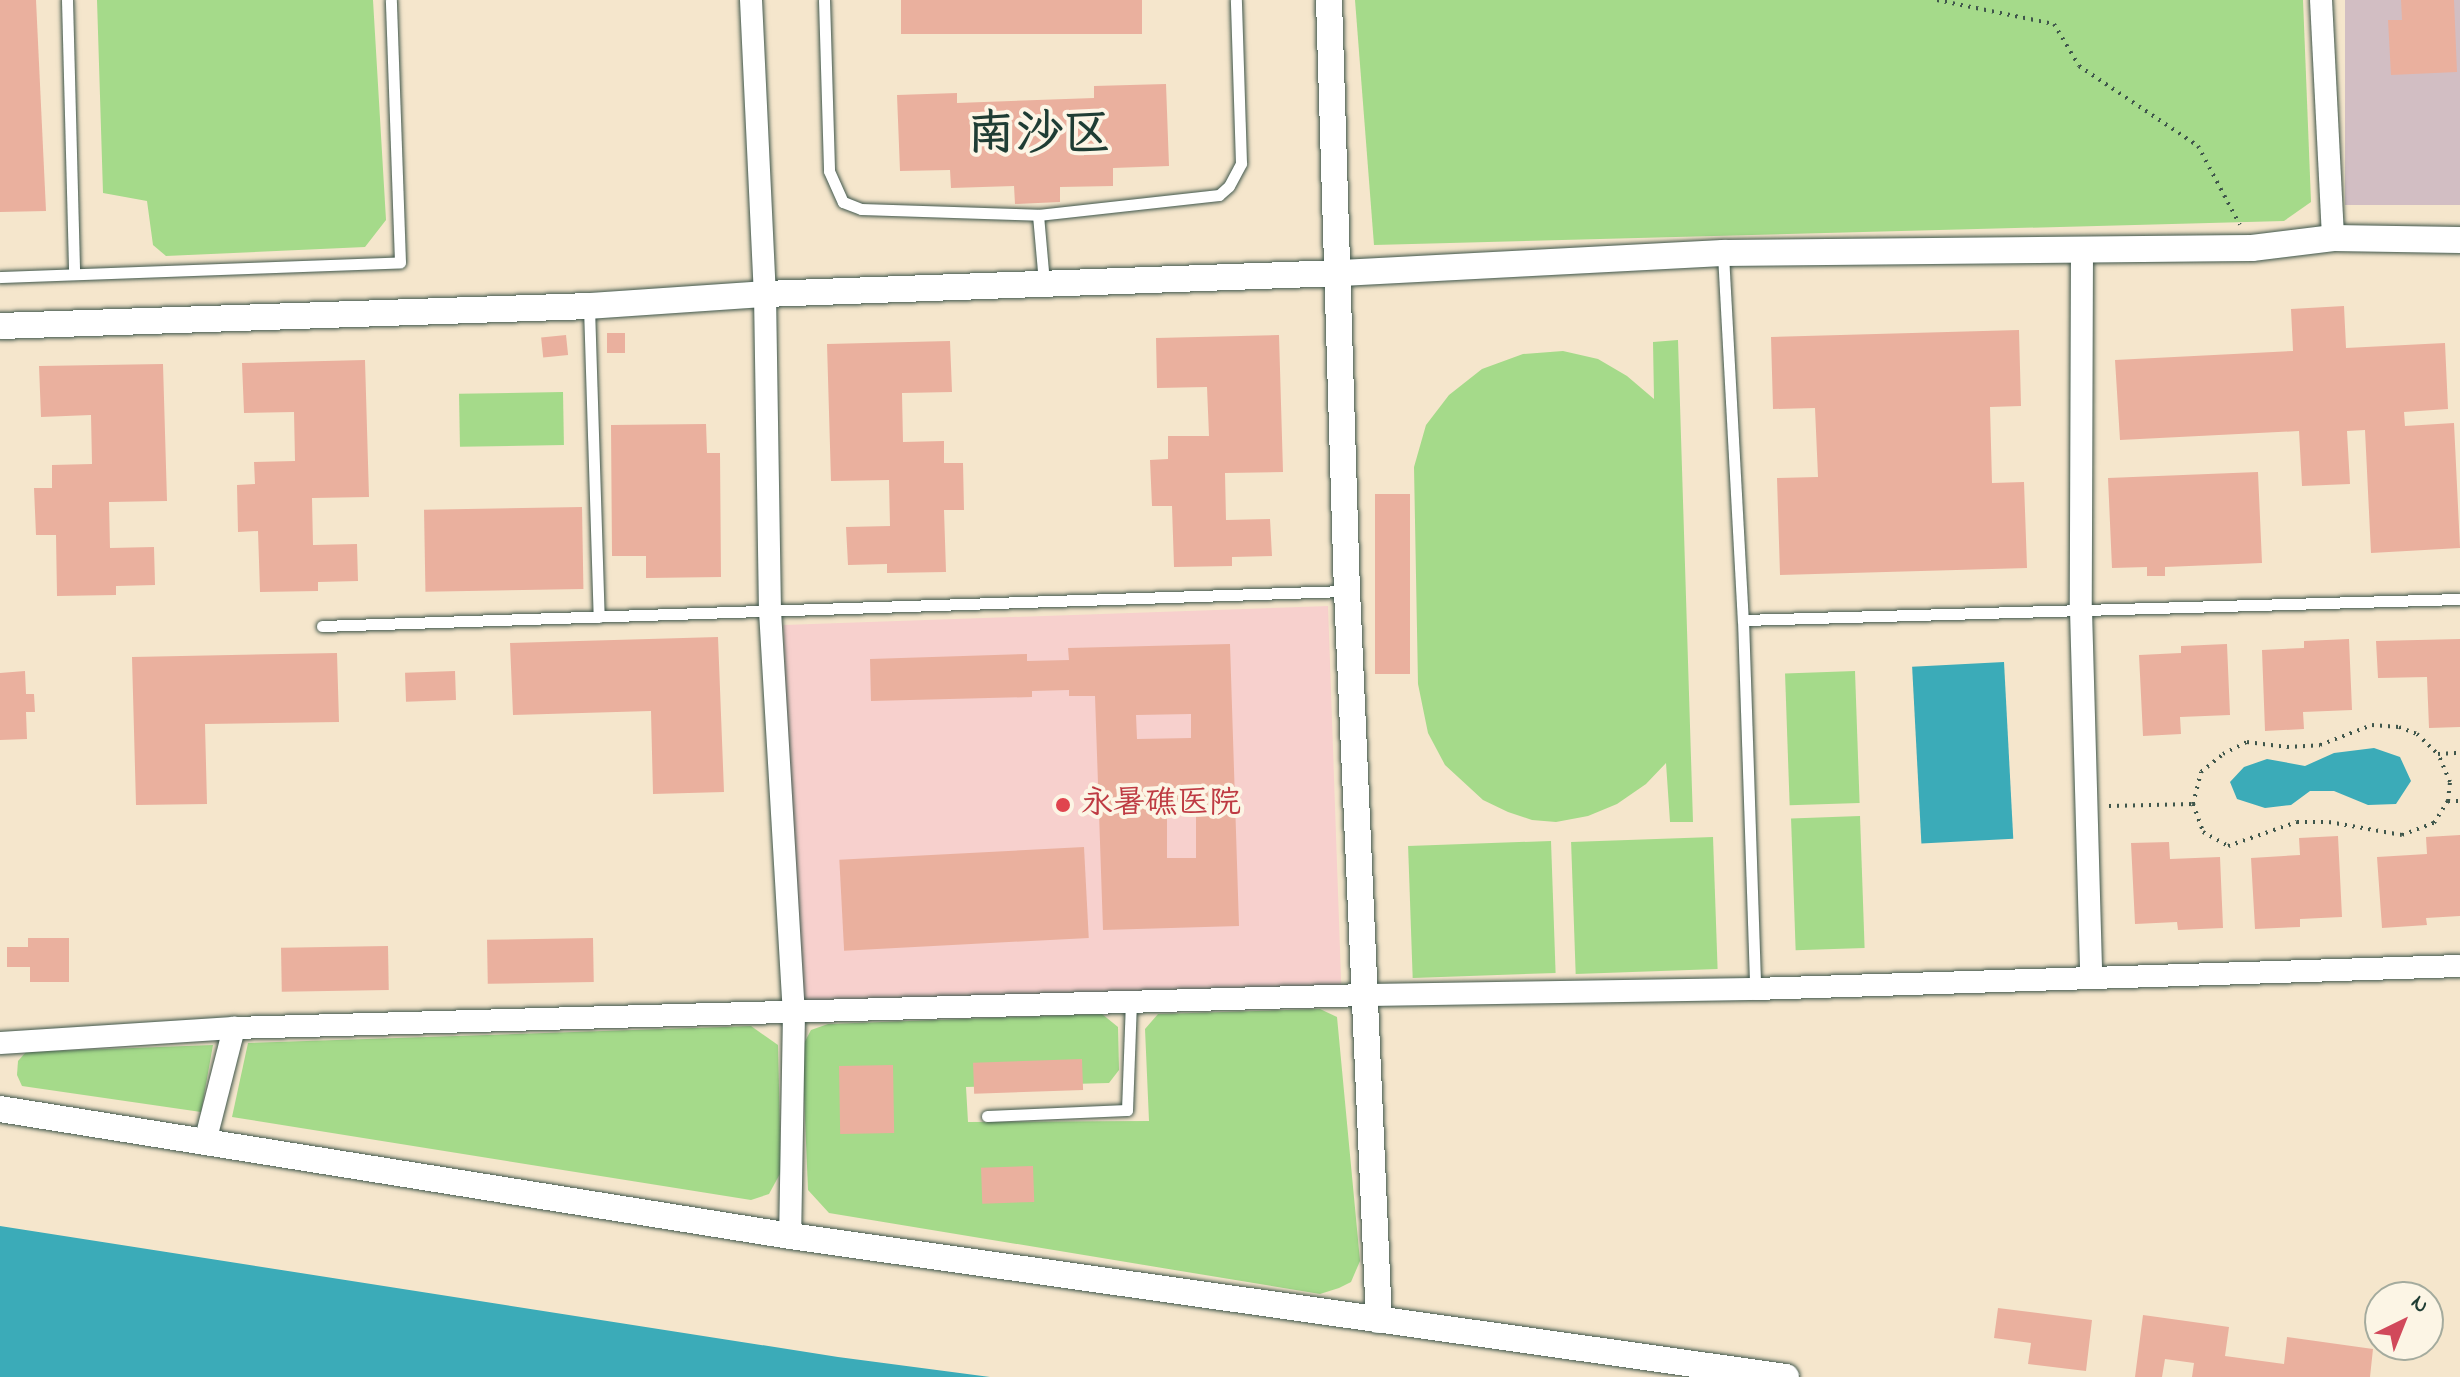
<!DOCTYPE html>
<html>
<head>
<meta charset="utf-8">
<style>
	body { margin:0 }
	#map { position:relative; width:2460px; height:1377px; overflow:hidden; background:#f5e6cc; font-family:"Indie Flower","LXGW WenKai TC",sans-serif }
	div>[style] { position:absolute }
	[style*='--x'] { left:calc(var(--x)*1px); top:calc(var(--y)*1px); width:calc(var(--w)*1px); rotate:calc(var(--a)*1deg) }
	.built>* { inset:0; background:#f7d0cd; transform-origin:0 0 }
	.industrial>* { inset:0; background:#d2bec3; transform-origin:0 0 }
	.green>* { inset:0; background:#a5da8a; transform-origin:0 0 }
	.water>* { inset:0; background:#3babb8; transform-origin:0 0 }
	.building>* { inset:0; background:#eab09e; transform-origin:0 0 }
	.path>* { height:4px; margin-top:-2px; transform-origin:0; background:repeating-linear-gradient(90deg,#3f564b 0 2px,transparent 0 8px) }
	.roads { filter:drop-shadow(0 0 2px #3f564b) drop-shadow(0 0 2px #3f564b) }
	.service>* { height:11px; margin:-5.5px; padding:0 5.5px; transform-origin:5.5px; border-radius:5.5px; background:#fff }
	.minor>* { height:22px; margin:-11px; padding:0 11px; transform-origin:11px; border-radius:11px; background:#fff }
	.tertiary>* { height:26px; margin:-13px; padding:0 13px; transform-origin:13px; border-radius:13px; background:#fff }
	.dots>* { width:22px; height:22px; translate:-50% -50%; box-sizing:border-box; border:4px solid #fcf5e5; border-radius:50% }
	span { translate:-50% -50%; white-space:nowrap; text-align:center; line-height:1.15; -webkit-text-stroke:8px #fcf5e5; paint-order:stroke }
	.health-label { font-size:32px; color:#be3a42 }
	.left { translate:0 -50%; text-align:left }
	.town-label { font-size:48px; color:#1f3d34; font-weight:700 }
	.north { position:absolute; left:2364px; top:1281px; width:80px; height:80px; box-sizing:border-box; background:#fcf5e5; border:2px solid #a4ab9e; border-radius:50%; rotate:43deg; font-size:22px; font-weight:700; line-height:32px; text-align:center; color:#1f3d34 }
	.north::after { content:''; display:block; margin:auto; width:28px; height:36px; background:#d1495b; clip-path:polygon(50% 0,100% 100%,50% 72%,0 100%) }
</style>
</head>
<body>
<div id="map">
	<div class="built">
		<i style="left:1328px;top:606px;width:379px;height:545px;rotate:88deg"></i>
	</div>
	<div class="industrial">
		<i style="left:2345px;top:0;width:115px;height:205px"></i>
	</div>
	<div class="green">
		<i style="clip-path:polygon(97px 0,373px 0,386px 220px,365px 247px,166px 256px,153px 245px,147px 201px,103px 193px)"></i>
		<i style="clip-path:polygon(1355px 0,2303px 0,2311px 202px,2284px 221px,1374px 245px)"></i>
		<i style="clip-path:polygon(1678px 340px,1693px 822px,1670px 822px,1666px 763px,1646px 784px,1617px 804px,1588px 816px,1556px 822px,1532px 820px,1508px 812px,1483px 800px,1445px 765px,1428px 733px,1418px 684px,1414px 467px,1426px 425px,1449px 395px,1482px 369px,1523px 354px,1563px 351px,1598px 359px,1627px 376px,1654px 399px,1653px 342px)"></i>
		<i style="left:563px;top:392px;width:53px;height:104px;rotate:89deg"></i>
		<i style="left:1855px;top:671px;width:132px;height:70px;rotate:88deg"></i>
		<i style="left:1860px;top:816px;width:132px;height:69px;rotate:88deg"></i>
		<i style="left:1713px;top:837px;width:132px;height:142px;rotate:88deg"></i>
		<i style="left:1551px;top:841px;width:132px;height:143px;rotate:88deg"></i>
		<i style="clip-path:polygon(1320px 1009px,1337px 1017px,1360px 1261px,1351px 1282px,1339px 1288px,1320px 1294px,829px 1213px,808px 1190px,802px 1047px,811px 1030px,828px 1024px,1102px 1014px,1118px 1027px,1119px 1070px,1109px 1083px,966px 1087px,968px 1122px,1149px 1121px,1145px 1029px,1158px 1014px)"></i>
		<i style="clip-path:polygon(751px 1026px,778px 1045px,781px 1172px,769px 1194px,751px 1200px,232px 1117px,248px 1043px)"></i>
		<i style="clip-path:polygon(213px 1045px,201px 1112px,22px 1086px,17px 1075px,18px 1061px,26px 1052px)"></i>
	</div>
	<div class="water">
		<i style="left:2004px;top:662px;width:177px;height:92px;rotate:87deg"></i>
		<i style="clip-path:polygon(2374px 748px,2400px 757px,2411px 781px,2396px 804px,2368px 805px,2334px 791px,2310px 791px,2291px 805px,2265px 808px,2237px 799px,2230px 782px,2244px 767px,2267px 759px,2305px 766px,2334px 753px)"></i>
		<i style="clip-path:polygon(0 1226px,838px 1357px,990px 1377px,0 1377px)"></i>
	</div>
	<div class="building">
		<i style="clip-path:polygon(0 0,36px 0,46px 211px,0 212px)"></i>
		<i style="left:901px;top:0;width:241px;height:34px"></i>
		<i style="clip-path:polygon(2401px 0,2454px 0,2457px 72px,2391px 75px,2388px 20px,2402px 20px)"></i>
		<i style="clip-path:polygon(1166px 84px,1169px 166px,1113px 168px,1113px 186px,1060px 187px,1060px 202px,1015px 204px,1014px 186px,951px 188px,950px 170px,900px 171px,897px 95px,957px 93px,957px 103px,1094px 98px,1094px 86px)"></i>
		<i style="clip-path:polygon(2344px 306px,2346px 348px,2445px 343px,2448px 409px,2404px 412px,2405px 426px,2454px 423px,2460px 548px,2371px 553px,2365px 430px,2347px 431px,2350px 484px,2302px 486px,2299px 431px,2120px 440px,2115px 360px,2293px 351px,2291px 309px)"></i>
		<i style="clip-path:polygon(2019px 330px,2021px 406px,1990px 407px,1992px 483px,2024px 482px,2027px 568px,1780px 575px,1777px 478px,1818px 477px,1815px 408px,1773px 409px,1771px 337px)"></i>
		<i style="left:607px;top:333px;width:18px;height:20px"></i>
		<i style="left:566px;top:335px;width:20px;height:25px;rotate:84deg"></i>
		<i style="clip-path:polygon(1279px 335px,1283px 472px,1225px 473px,1226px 520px,1270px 519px,1272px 556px,1232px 557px,1232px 566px,1174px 567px,1172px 506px,1152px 506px,1150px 460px,1168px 459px,1168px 436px,1209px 436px,1207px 387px,1157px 388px,1156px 338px)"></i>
		<i style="clip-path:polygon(950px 341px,952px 392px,902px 393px,903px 442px,944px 441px,944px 463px,963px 463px,964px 510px,944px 510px,946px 572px,887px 573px,887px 564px,848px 565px,846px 527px,890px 526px,889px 480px,831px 481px,827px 344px)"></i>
		<i style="clip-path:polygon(365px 360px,369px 497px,312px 498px,313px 545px,357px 544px,358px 581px,318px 582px,318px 591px,260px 592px,258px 531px,238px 532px,237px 485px,255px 484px,254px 462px,295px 461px,294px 412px,244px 413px,242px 363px)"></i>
		<i style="clip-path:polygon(163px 364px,167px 501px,109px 502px,110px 548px,154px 547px,155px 585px,116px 586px,116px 595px,57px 596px,56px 535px,36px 535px,34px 488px,52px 488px,52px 465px,92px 464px,91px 415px,41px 417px,39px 366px)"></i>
		<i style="clip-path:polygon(706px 424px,707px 453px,720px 453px,721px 577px,646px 578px,646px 556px,612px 556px,611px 425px)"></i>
		<i style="clip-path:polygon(2258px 472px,2262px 563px,2165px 567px,2165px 576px,2147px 576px,2147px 567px,2112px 568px,2108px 478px)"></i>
		<i style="left:1375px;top:494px;width:35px;height:180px"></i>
		<i style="left:582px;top:507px;width:82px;height:158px;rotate:89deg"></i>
		<i style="clip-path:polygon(718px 637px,724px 792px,653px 794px,651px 711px,513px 715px,510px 643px)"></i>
		<i style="clip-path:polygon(2349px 639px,2352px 710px,2303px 712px,2304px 729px,2265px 731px,2262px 650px,2304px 648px,2304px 641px)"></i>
		<i style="clip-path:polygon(2460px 639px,2460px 727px,2429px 728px,2427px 677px,2378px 678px,2376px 641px)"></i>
		<i style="clip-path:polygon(evenodd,1230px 644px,1239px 926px,1103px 930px,1095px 696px,1069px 696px,1069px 690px,1032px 691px,1032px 697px,871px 701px,870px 659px,1027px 654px,1027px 661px,1069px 660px,1068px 648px,1230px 644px,1191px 714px,1191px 738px,1137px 739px,1136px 715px,1191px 714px,1230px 644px,1167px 814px,1196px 814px,1196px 858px,1167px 858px,1167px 814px)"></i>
		<i style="clip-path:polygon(2227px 644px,2230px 715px,2180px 717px,2181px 734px,2143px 736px,2139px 655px,2181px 653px,2181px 646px)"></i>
		<i style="clip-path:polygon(337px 653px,339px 722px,205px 724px,207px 804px,136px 805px,132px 657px)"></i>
		<i style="clip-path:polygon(25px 671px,26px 694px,34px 694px,35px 712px,26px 712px,27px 739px,0 740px,0 673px)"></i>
		<i style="left:455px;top:671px;width:29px;height:50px;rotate:88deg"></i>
		<i style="clip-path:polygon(2460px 835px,2460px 916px,2426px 918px,2427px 925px,2382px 928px,2377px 857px,2427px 854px,2426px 837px)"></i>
		<i style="clip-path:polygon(2338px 836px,2342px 917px,2300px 919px,2300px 927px,2255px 929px,2251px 858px,2300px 855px,2299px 838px)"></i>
		<i style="clip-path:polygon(2169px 842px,2170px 859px,2220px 857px,2223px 928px,2178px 930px,2177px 922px,2135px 924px,2131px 843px)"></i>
		<i style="left:1084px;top:847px;width:91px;height:245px;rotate:87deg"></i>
		<i style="clip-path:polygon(28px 938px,69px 938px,69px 982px,30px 982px,30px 967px,7px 967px,7px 947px,28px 947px)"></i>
		<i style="left:593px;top:938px;width:44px;height:106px;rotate:89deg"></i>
		<i style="left:388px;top:946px;width:44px;height:107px;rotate:89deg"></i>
		<i style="left:1082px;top:1059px;width:31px;height:109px;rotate:88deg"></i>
		<i style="left:893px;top:1065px;width:68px;height:54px;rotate:89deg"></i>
		<i style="left:1033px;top:1166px;width:36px;height:52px;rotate:88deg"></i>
		<i style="clip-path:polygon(1998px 1308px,2092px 1320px,2086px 1371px,2028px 1364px,2031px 1343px,1994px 1338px)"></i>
		<i style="clip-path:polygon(2143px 1315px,2229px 1327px,2225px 1356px,2284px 1364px,2287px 1337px,2373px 1349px,2370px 1377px,2192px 1377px,2194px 1363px,2165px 1359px,2162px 1377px,2135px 1377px)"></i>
	</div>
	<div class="path">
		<i style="--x:1937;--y:0;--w:119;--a:11.6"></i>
		<i style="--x:2054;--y:24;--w:49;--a:59.2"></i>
		<i style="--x:2079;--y:66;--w:143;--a:33.9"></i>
		<i style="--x:2198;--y:146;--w:89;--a:62"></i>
		<i style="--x:2448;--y:801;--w:12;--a:0"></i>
		<i style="--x:2193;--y:804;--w:33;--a:-76"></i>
		<i style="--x:2201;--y:772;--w:28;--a:-39"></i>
		<i style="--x:2223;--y:754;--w:27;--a:-27"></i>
		<i style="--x:2247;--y:742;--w:40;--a:7.1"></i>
		<i style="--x:2287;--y:747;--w:33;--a:-3"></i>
		<i style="--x:2320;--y:745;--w:56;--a:-21"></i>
		<i style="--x:2372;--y:725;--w:27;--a:4"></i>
		<i style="--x:2399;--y:727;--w:19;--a:21"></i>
		<i style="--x:2417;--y:734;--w:29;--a:44"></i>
		<i style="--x:2438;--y:754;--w:22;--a:-3"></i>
		<i style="--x:2109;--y:806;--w:84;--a:-1.4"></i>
		<i style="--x:2193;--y:804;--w:30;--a:70"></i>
		<i style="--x:2203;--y:832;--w:29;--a:29"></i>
		<i style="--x:2228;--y:846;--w:73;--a:-19.2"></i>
		<i style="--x:2297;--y:822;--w:32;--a:0"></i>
		<i style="--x:2329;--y:822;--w:74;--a:10.1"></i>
		<i style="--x:2402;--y:835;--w:34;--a:-21"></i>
		<i style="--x:2434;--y:823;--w:26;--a:-58"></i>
		<i style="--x:2448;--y:801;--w:19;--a:-84"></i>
		<i style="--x:2450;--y:782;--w:30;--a:-113"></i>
	</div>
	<div class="roads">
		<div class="service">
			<i style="--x:67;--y:0;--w:274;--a:88.5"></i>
			<i style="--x:824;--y:0;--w:171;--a:88.3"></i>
			<i style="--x:829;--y:171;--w:34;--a:66"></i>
			<i style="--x:843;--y:202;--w:19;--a:21"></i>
			<i style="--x:861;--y:209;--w:177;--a:1.9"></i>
			<i style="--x:1038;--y:215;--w:182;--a:-6.3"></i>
			<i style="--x:1219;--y:195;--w:13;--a:-42"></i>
			<i style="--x:1229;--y:186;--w:26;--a:-62"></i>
			<i style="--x:1241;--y:163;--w:163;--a:-91.8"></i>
			<i style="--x:1038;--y:215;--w:67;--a:84.9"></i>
			<i style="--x:1723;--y:254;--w:367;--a:86.9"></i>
			<i style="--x:1743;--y:620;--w:369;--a:88.1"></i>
			<i style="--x:0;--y:277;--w:400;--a:-2.1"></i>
			<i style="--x:400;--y:262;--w:262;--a:-92"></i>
			<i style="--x:589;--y:307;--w:310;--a:88.2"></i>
			<i style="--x:1743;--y:620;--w:717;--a:-1.68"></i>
			<i style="--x:322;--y:626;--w:1026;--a:-1.96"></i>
			<i style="--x:987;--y:1116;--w:140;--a:-2.5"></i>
			<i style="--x:1127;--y:1110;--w:108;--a:-87.9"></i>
		</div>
		<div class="minor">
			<i style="--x:751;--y:0;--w:294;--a:87.3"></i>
			<i style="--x:765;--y:294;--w:317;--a:89.1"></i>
			<i style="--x:770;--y:611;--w:403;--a:86.6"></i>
			<i style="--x:794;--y:1013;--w:223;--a:91"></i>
			<i style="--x:2321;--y:0;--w:238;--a:87.1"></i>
			<i style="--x:2082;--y:249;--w:361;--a:90.2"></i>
			<i style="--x:2081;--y:610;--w:368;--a:88.4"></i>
			<i style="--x:0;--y:1043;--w:234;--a:-3.7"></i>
			<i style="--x:234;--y:1028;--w:1131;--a:-1.67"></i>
			<i style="--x:1365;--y:995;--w:390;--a:-0.9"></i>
			<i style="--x:1755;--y:989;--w:705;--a:-1.87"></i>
			<i style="--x:205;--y:1142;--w:118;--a:-75.7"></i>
		</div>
		<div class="tertiary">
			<i style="--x:1329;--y:0;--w:591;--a:88.26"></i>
			<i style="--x:1347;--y:591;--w:730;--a:87.49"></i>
			<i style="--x:0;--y:326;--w:589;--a:-1.94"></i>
			<i style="--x:589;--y:306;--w:176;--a:-3.9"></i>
			<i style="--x:765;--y:294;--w:575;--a:-2.09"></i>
			<i style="--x:1340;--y:273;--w:384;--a:-3"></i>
			<i style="--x:1723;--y:253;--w:529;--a:-0.54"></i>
			<i style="--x:2252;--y:248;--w:82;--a:-7"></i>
			<i style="--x:2333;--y:238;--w:127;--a:0.9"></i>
			<i style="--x:0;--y:1109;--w:800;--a:9.13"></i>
			<i style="--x:790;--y:1236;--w:1006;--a:8.06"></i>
		</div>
	</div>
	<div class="dots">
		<i style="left:1063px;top:805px;background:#e0444e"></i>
	</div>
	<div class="health-label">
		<span class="left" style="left:1081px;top:805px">永暑礁医院</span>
	</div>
	<div class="town-label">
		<span style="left:1039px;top:137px">南沙区</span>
	</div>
	<div class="north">N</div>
</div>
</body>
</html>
